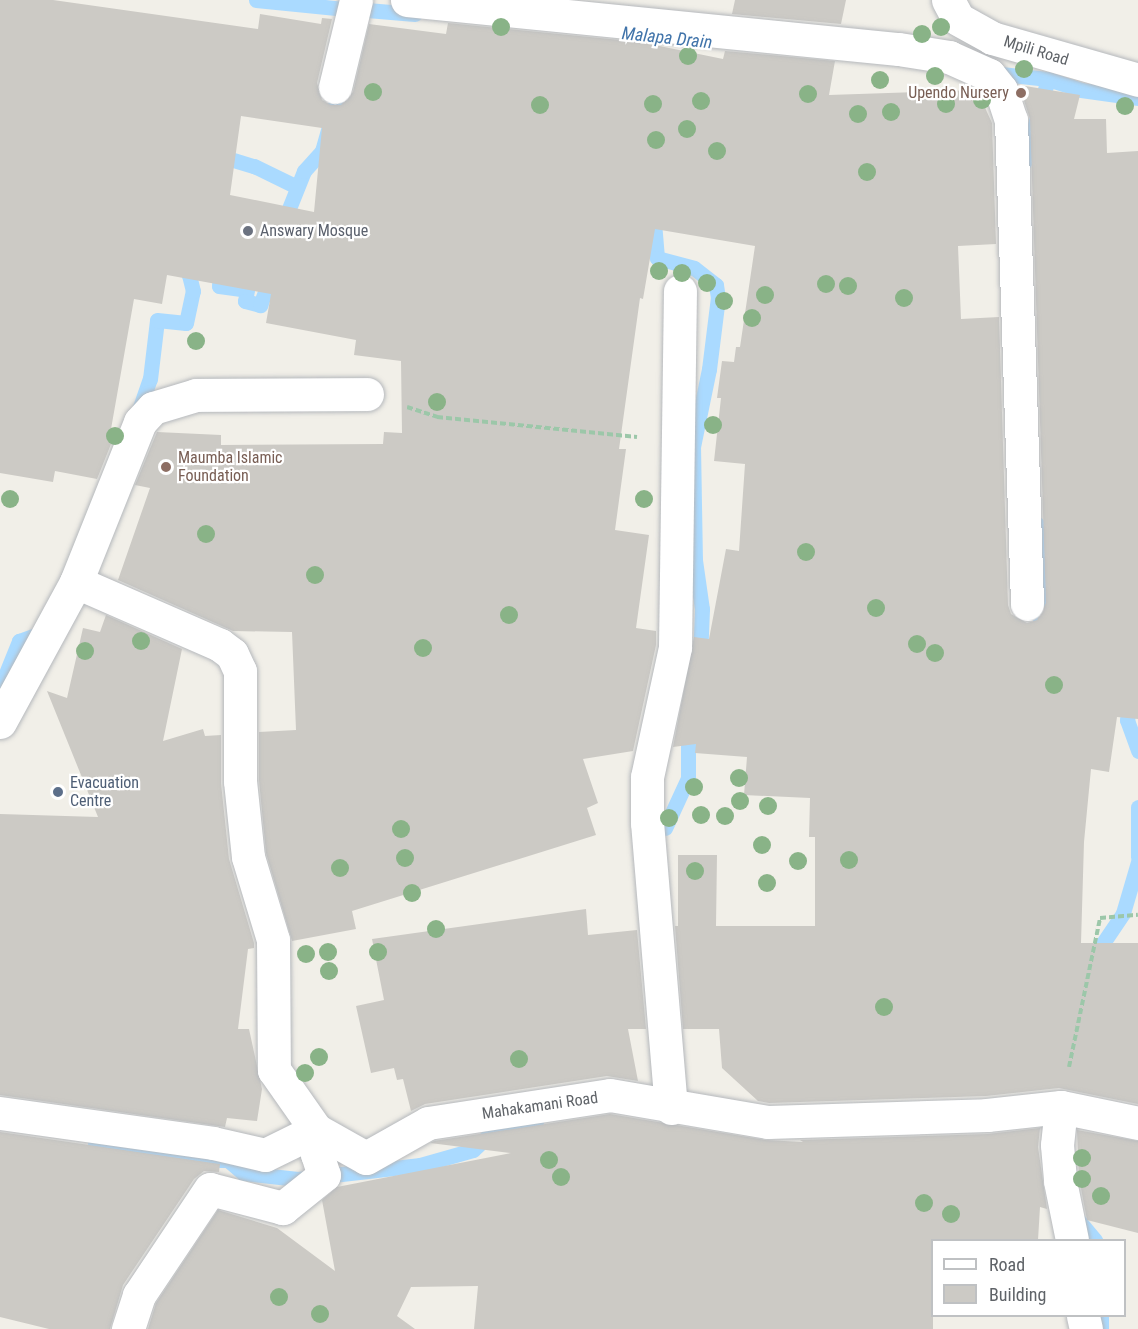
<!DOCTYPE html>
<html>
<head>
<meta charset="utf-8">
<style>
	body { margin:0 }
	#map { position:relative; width:1138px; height:1329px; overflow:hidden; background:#f1efe8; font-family:"Roboto Condensed",sans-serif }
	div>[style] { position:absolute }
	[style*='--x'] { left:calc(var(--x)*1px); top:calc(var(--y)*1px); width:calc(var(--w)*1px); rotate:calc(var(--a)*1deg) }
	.stream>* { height:15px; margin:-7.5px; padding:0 7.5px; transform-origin:7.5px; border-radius:7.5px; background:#aadaff }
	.building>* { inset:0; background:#cccac5 }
	.path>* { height:4px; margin-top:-2px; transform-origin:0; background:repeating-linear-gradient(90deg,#9cc7a9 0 6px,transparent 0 9px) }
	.roads { filter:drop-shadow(0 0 2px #b5b8bc) drop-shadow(0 0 2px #b5b8bc) }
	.minor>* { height:33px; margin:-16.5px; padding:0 16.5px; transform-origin:16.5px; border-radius:16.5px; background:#fff }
	.trees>* { width:18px; height:18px; margin:-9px; border-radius:50%; background:#89b387 }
	.dots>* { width:16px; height:16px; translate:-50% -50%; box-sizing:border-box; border:3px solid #fff; border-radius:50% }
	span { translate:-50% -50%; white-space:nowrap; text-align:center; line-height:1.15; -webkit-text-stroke:4.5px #fff; paint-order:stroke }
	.street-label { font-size:16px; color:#5f6368 }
	.education-label { font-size:16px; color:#785e54 }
	.right { translate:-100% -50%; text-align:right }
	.left { translate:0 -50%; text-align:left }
	.worship-label { font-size:16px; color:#5b616d }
	.service-label { font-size:16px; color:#4e5e75 }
	.water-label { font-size:18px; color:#4174aa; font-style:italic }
	.legend { position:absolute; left:931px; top:1239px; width:195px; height:78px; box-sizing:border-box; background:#fff; border:2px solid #bfc1c3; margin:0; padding:8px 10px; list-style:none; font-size:18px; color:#5f6368 }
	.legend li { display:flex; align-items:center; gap:12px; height:30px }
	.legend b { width:30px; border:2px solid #bfc1c3 }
</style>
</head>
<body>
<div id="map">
	<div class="stream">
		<i style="--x:256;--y:0;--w:88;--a:5.8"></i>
		<i style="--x:355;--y:9;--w:60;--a:4.8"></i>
		<i style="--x:1001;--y:74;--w:47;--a:6.1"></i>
		<i style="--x:1048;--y:79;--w:35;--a:18"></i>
		<i style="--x:1081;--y:90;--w:58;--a:8"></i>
		<i style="--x:217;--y:155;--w:39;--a:17"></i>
		<i style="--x:254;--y:166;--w:48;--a:26"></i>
		<i style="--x:1024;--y:163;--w:87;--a:-74.1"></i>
		<i style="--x:653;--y:210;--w:48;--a:85.2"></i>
		<i style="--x:657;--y:258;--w:38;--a:15"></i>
		<i style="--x:694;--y:268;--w:28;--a:38"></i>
		<i style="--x:716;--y:285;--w:12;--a:81"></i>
		<i style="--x:718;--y:297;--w:73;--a:97.1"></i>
		<i style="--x:709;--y:369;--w:80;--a:101.6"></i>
		<i style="--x:693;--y:447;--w:113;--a:89"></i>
		<i style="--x:695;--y:560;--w:49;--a:81.9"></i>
		<i style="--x:702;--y:609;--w:49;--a:92.3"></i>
		<i style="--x:282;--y:226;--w:59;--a:-68.2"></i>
		<i style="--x:304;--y:171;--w:27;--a:-48"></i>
		<i style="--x:322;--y:151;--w:70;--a:-74.2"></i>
		<i style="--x:213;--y:272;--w:7;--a:8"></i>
		<i style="--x:220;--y:273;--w:13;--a:94"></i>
		<i style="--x:219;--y:286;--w:28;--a:8"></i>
		<i style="--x:247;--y:290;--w:11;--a:100"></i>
		<i style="--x:245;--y:301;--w:16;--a:15"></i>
		<i style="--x:260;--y:305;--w:34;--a:-69"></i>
		<i style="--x:138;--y:413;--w:36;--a:-71"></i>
		<i style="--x:150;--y:379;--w:59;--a:-83.2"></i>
		<i style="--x:157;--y:320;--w:29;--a:6"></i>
		<i style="--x:186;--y:323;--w:33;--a:-78"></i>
		<i style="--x:193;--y:291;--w:16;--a:-104"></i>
		<i style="--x:189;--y:275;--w:16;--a:-75"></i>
		<i style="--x:1037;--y:524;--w:66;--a:82.1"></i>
		<i style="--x:1046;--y:589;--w:30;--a:102"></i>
		<i style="--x:0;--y:688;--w:51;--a:-68"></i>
		<i style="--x:19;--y:641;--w:27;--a:-20"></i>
		<i style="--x:1122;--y:703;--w:9;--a:36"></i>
		<i style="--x:1129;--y:708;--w:12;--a:99"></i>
		<i style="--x:1127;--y:720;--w:33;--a:70"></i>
		<i style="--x:1138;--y:807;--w:50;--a:90"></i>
		<i style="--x:665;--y:828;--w:55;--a:-65.3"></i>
		<i style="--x:688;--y:778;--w:53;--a:-90"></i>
		<i style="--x:1098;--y:960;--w:14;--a:-78"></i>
		<i style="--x:1101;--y:946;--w:40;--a:-56"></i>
		<i style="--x:1123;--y:913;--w:53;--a:-73.6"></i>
		<i style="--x:95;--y:1143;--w:80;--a:12.3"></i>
		<i style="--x:173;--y:1160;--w:55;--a:0"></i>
		<i style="--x:228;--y:1160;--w:20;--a:41"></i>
		<i style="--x:243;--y:1173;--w:55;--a:6.2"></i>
		<i style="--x:298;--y:1179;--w:123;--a:-6.5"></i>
		<i style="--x:420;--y:1165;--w:55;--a:-15.8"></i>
		<i style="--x:473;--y:1150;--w:23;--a:-43"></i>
		<i style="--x:490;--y:1134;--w:48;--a:-15.8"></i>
		<i style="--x:1074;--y:1215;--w:33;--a:50"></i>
		<i style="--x:1101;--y:1329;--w:13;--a:-90"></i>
	</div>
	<div class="building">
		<i style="clip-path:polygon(evenodd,0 0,53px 0,258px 29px,260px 14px,321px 24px,322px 18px,332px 19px,317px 83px,322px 100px,331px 105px,341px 105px,353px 92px,369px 24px,446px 34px,448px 23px,640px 42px,723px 59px,725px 51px,835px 61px,829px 95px,977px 90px,992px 123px,996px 244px,958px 246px,961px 319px,999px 317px,1008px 605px,1011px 614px,1027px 623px,1037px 620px,1046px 603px,1030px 119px,1019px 85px,1080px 95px,1074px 119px,1106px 119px,1107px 153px,1138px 151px,1138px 719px,1117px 717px,1109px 772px,1091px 769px,1084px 842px,1081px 943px,1138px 943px,1138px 1104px,1059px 1088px,986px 1096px,769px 1103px,758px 1101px,722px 1068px,719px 1029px,683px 1029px,675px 926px,678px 926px,678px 855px,717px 855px,716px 926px,815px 926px,815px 837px,809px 837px,810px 798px,744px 795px,747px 757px,695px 753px,696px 744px,673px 747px,694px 637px,709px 639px,726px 549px,739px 551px,745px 464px,714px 461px,721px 398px,717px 398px,722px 361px,734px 362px,736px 347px,740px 347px,755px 246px,655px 229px,643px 299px,640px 298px,620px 442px,619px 449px,626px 449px,615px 530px,649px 535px,636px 628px,656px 631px,656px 645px,633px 751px,583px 759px,598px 803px,587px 808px,596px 835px,352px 911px,356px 929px,292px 941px,266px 853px,259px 780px,259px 732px,296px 730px,292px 632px,233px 631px,118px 580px,150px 488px,135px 485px,157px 432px,221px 435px,221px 445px,383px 444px,384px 432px,402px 433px,401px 361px,354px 355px,356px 340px,266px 323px,271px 294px,167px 275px,162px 304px,134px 299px,111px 429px,117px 429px,97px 479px,55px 471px,53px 482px,0 473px,0 0,241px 116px,322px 128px,314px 212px,230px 195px,241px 116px)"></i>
		<i style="clip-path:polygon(735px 0,846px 0,841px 24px,732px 14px)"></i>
		<i style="clip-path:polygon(106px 615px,182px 649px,163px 741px,203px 729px,205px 736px,221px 735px,221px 783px,229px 859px,254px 943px,254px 948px,248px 949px,238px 1029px,249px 1029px,262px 1089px,257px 1121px,227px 1118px,225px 1127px,0 1095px,0 814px,98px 817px,47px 691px,67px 698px,83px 628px,100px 632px)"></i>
		<i style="clip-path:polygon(586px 909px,588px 935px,637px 930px,646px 1029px,628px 1029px,638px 1081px,607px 1076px,425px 1104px,411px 1111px,403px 1079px,397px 1080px,394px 1068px,371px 1073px,356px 1006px,384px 1000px,372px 939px)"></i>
		<i style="clip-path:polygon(610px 1114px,765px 1140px,803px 1142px,800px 1140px,988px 1134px,1040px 1128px,1038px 1147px,1047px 1209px,1040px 1207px,1038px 1240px,933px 1240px,933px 1329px,474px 1329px,478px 1286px,411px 1287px,397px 1316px,415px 1329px,148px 1329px,156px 1303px,218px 1210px,277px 1228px,335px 1271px,322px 1200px,337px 1187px,511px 1153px,430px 1143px,434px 1141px)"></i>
		<i style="clip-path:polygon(1077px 1130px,1138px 1141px,1138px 1233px,1087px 1220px,1079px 1178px)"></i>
		<i style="clip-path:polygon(0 1132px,220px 1164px,219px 1172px,204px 1171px,194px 1179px,123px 1285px,110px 1329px,49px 1329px,0 1317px)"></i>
	</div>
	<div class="path">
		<i style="--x:407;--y:407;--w:32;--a:18"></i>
		<i style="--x:437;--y:417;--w:201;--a:5.7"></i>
		<i style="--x:1069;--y:1067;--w:152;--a:-78.2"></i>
		<i style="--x:1100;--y:918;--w:38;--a:-5"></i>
	</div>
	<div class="roads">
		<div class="minor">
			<i style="--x:407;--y:0;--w:494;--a:5.7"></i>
			<i style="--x:899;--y:49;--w:51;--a:9.1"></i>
			<i style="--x:949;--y:57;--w:44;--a:24.2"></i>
			<i style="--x:989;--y:75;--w:19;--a:51"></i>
			<i style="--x:1001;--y:90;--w:32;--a:72"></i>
			<i style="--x:1011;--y:120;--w:484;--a:88.1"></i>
			<i style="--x:948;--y:0;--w:21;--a:62"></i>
			<i style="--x:958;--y:19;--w:39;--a:29"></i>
			<i style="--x:992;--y:38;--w:152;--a:16"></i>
			<i style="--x:335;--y:87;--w:89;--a:-76.4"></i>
			<i style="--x:76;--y:582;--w:157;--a:23.6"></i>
			<i style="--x:220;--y:645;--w:15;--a:37"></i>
			<i style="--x:232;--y:654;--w:19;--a:65"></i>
			<i style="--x:240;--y:671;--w:110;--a:90"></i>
			<i style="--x:240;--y:781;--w:76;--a:84"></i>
			<i style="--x:248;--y:857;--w:87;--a:73.2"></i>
			<i style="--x:273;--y:940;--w:130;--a:89.6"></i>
			<i style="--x:274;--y:1070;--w:73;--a:55"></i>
			<i style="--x:316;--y:1130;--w:24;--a:88"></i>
			<i style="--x:317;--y:1154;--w:22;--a:72"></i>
			<i style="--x:324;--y:1175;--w:53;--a:141.2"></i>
			<i style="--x:283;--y:1208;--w:75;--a:-165.4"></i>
			<i style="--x:210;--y:1189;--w:128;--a:123.8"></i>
			<i style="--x:139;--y:1295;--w:36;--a:108"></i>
			<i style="--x:0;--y:722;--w:159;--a:-61.5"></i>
			<i style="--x:76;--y:582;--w:172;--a:-68.2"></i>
			<i style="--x:140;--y:422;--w:19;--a:-47"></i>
			<i style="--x:153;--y:408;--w:45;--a:-16.8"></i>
			<i style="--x:196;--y:395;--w:171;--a:-0.3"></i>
			<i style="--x:1061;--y:1107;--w:38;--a:96"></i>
			<i style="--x:1057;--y:1145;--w:36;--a:85"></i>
			<i style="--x:1060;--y:1181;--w:60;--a:78.5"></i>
			<i style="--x:671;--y:1108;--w:286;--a:-94.8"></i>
			<i style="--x:647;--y:823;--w:46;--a:-90"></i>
			<i style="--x:647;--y:777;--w:133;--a:-77.8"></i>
			<i style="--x:675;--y:647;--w:356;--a:-89.2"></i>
			<i style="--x:0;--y:1113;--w:215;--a:8"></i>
			<i style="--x:213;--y:1143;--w:53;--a:13"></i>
			<i style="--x:265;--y:1155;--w:57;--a:-26.1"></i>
			<i style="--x:316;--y:1130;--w:57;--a:29.2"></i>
			<i style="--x:366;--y:1158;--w:71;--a:-29.4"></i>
			<i style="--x:428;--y:1123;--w:184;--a:-8.7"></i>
			<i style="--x:610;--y:1095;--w:160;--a:9.7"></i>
			<i style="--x:768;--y:1122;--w:219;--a:-1.8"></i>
			<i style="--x:987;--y:1115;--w:74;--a:-6.2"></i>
			<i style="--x:1061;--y:1107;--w:79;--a:11.7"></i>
			<i style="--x:1083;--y:1316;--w:13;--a:77"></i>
		</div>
	</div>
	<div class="trees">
		<i style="left:501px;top:27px"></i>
		<i style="left:941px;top:27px"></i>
		<i style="left:922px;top:34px"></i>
		<i style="left:688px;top:56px"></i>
		<i style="left:1024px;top:69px"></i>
		<i style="left:935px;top:76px"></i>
		<i style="left:880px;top:80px"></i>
		<i style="left:373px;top:92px"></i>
		<i style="left:808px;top:94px"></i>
		<i style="left:982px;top:100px"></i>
		<i style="left:701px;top:101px"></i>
		<i style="left:653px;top:104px"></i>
		<i style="left:946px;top:104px"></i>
		<i style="left:540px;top:105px"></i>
		<i style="left:1125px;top:106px"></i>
		<i style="left:891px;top:112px"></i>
		<i style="left:858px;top:114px"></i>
		<i style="left:687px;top:129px"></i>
		<i style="left:656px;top:140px"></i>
		<i style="left:717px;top:151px"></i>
		<i style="left:867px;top:172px"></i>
		<i style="left:659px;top:271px"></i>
		<i style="left:682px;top:273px"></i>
		<i style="left:707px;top:283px"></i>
		<i style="left:826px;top:284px"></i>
		<i style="left:848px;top:286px"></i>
		<i style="left:765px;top:295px"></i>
		<i style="left:904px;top:298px"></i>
		<i style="left:724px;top:301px"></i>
		<i style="left:752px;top:318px"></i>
		<i style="left:196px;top:341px"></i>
		<i style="left:437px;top:402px"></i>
		<i style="left:713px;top:425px"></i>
		<i style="left:115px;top:436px"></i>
		<i style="left:10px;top:499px"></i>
		<i style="left:644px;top:499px"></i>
		<i style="left:206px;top:534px"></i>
		<i style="left:806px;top:552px"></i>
		<i style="left:315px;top:575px"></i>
		<i style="left:876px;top:608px"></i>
		<i style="left:509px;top:615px"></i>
		<i style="left:141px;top:641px"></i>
		<i style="left:917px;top:644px"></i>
		<i style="left:423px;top:648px"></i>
		<i style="left:85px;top:651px"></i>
		<i style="left:935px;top:653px"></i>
		<i style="left:1054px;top:685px"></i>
		<i style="left:739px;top:778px"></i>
		<i style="left:694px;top:787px"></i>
		<i style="left:740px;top:801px"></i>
		<i style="left:768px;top:806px"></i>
		<i style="left:701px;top:815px"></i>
		<i style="left:725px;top:816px"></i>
		<i style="left:669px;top:818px"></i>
		<i style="left:401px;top:829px"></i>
		<i style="left:762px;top:845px"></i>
		<i style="left:405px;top:858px"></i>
		<i style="left:849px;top:860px"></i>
		<i style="left:798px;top:861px"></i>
		<i style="left:340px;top:868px"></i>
		<i style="left:695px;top:871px"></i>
		<i style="left:767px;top:883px"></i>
		<i style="left:412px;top:893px"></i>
		<i style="left:436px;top:929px"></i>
		<i style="left:328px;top:952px"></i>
		<i style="left:378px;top:952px"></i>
		<i style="left:306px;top:954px"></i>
		<i style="left:329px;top:971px"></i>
		<i style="left:884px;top:1007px"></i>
		<i style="left:319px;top:1057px"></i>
		<i style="left:519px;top:1059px"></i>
		<i style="left:305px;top:1073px"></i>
		<i style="left:1082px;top:1158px"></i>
		<i style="left:549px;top:1160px"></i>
		<i style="left:561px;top:1177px"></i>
		<i style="left:1082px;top:1179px"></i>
		<i style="left:1101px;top:1196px"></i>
		<i style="left:924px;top:1203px"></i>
		<i style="left:951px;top:1214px"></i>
		<i style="left:279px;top:1297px"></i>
		<i style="left:320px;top:1314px"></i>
	</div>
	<div class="dots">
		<i style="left:1021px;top:93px;background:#8d6e63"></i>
		<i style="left:248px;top:231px;background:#6b7280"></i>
		<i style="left:166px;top:467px;background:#8d6e63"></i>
		<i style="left:58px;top:792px;background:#5c6f8a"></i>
	</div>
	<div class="street-label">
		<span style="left:1036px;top:51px;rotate:17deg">Mpili Road</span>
		<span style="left:540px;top:1106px;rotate:-8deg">Mahakamani Road</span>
	</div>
	<div class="education-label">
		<span class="right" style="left:1009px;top:93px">Upendo Nursery</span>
		<span class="left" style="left:178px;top:467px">Maumba Islamic<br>Foundation</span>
	</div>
	<div class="worship-label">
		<span class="left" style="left:260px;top:231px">Answary Mosque</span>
	</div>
	<div class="service-label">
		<span class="left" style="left:70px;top:792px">Evacuation<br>Centre</span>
	</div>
	<div class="water-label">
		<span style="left:667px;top:38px;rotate:6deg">Malapa Drain</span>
	</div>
	<ul class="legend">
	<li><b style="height:8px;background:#fff"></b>Road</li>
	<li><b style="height:16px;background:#cccac5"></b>Building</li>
	</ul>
</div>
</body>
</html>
